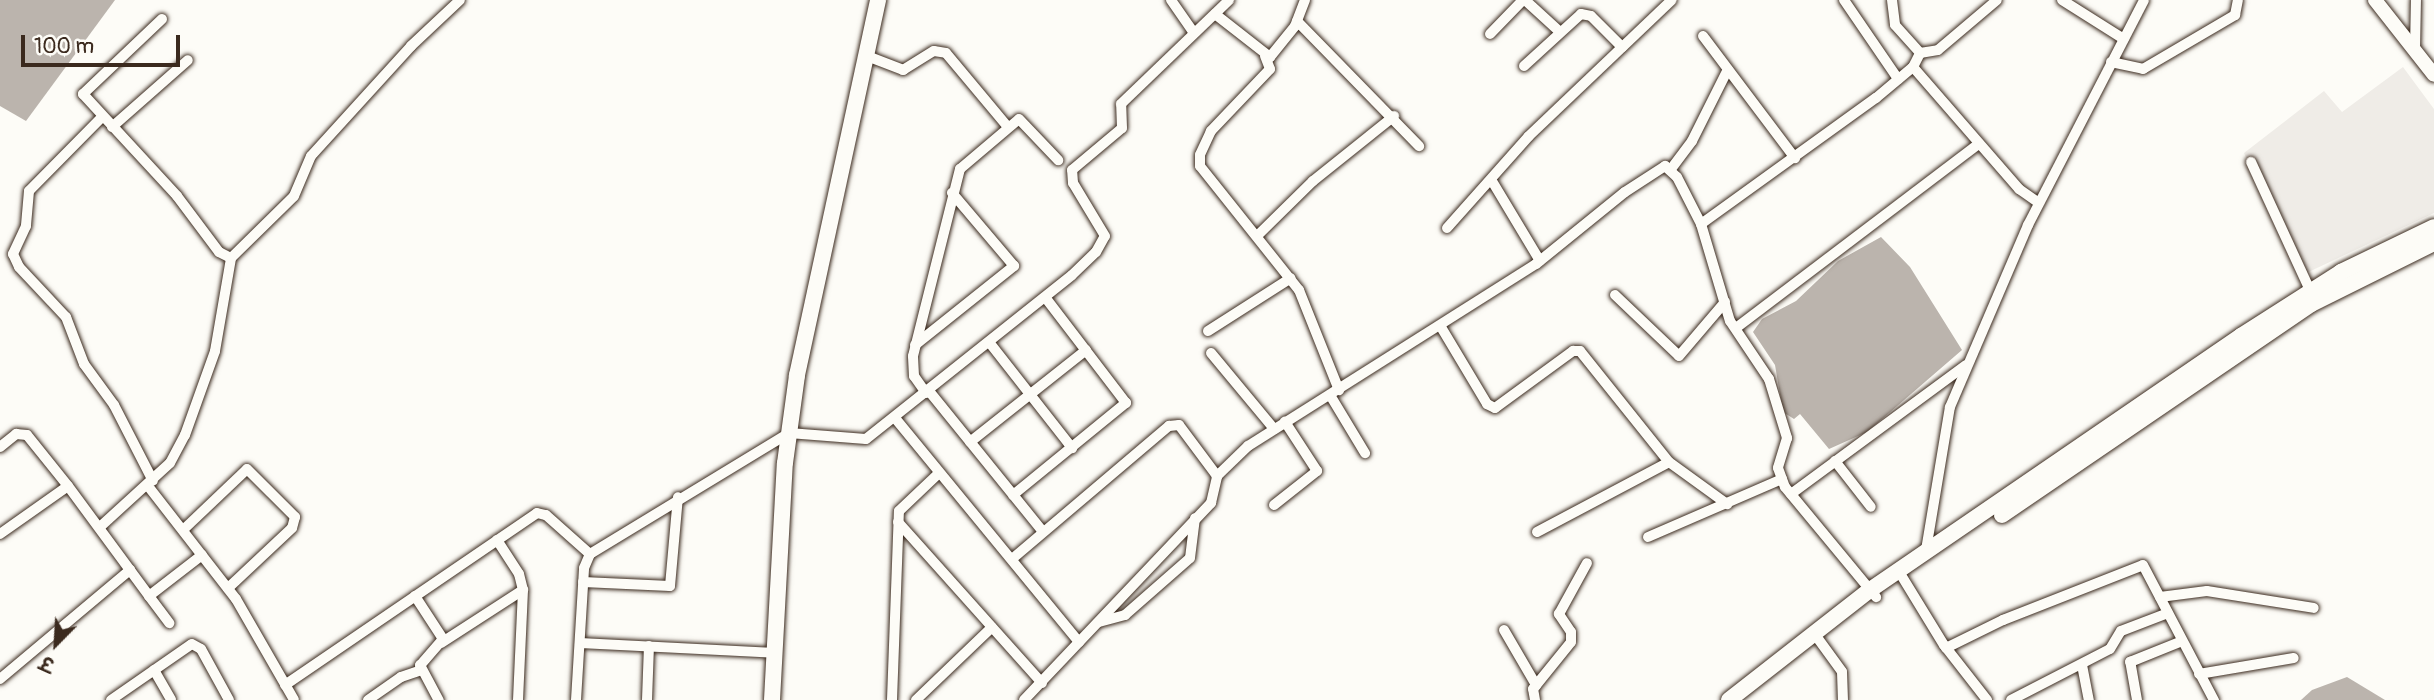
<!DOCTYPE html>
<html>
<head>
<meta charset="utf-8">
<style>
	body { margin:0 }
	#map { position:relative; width:2434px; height:700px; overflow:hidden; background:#fdfcf7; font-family:Pangolin,"Playpen Sans Deva",sans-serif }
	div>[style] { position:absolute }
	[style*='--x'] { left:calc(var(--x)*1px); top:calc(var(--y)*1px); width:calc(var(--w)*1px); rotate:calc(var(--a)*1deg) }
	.built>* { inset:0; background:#efece7 }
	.water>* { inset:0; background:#bbb4ad }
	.roads { filter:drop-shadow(0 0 2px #3b2a1e) drop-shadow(0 0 2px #3b2a1e) }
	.minor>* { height:10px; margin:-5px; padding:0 5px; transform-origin:5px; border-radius:5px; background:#fdfcf7 }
	.major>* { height:14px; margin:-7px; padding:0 7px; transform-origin:7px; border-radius:7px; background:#fdfcf7 }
	.highway>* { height:16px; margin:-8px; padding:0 8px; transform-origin:8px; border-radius:8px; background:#fdfcf7 }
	span { translate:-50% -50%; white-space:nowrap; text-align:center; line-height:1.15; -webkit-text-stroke:5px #fdfcf7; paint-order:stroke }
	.north { position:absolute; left:21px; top:609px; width:70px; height:70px; -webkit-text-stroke:5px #fdfcf7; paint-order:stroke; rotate:204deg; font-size:19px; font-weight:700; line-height:28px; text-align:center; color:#3b2a1e }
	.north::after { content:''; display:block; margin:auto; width:24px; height:32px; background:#3b2a1e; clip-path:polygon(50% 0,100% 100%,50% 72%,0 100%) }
	.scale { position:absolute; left:21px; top:35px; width:159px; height:32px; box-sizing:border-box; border:4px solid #3b2a1e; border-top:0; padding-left:9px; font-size:21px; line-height:24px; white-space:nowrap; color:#3b2a1e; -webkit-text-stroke:5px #fdfcf7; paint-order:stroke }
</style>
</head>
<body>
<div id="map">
	<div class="built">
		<i style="clip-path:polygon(2403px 67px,2434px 109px,2434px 213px,2300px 276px,2244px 153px,2324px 91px,2342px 112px)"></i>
	</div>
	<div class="water">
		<i style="clip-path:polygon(0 0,115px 0,26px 121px,0 106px)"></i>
		<i style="clip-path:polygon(1881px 237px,1910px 267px,1962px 350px,1867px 432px,1829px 449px,1800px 414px,1794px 419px,1783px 412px,1775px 365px,1753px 332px,1762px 319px,1796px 301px,1838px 261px)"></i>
		<i style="clip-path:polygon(2347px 677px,2385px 700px,2301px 700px,2312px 690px)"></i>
	</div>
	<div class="roads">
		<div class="minor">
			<i style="--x:1171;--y:0;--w:40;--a:55.1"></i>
			<i style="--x:1525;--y:0;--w:47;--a:42.4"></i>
			<i style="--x:1844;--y:0;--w:96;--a:55.6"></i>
			<i style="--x:1892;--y:0;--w:25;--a:83"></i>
			<i style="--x:1895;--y:25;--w:38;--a:48"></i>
			<i style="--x:2062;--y:0;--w:73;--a:32.2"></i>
			<i style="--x:1215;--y:14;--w:70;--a:38"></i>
			<i style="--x:1270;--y:57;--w:40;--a:-51"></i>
			<i style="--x:1295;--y:26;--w:28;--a:-69"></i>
			<i style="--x:162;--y:19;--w:109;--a:136.5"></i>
			<i style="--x:83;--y:94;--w:139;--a:47.3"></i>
			<i style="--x:177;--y:196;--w:70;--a:53.1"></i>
			<i style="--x:219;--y:252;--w:13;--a:27"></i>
			<i style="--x:1297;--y:21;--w:175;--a:45.7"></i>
			<i style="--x:1490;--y:34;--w:47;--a:-45.9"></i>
			<i style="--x:1703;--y:36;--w:153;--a:53"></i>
			<i style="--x:2415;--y:50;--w:50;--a:-88.9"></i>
			<i style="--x:1920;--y:53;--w:18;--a:-9"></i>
			<i style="--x:1938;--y:50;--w:77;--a:-40.3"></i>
			<i style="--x:867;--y:56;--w:39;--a:21"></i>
			<i style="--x:903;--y:70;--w:36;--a:-32"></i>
			<i style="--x:934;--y:51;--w:12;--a:9"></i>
			<i style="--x:946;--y:53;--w:95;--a:50.1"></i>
			<i style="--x:1265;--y:56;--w:14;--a:69"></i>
			<i style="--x:1270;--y:69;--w:86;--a:133.6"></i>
			<i style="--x:1211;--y:131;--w:26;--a:115"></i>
			<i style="--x:1200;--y:155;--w:11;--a:90"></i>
			<i style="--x:1200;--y:166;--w:159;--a:51.4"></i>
			<i style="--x:1299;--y:290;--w:108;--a:68.2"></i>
			<i style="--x:2111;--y:62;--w:33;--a:12"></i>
			<i style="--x:2143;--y:69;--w:107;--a:-30.4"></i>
			<i style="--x:2235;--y:15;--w:15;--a:-79"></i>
			<i style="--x:1524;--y:66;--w:77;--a:-42.4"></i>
			<i style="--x:1581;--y:14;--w:10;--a:11"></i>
			<i style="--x:1591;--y:16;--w:44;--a:45"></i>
			<i style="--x:1913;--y:67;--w:162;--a:49"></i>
			<i style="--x:2019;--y:189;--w:24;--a:35"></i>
			<i style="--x:102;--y:117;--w:104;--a:134.6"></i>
			<i style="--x:29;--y:191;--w:35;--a:95"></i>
			<i style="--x:26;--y:226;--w:31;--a:115"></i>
			<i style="--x:13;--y:254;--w:14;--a:65"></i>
			<i style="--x:19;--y:267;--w:69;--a:46.8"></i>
			<i style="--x:66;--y:317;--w:50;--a:69"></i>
			<i style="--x:84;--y:364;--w:51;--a:53.8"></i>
			<i style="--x:114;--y:405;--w:85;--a:62.8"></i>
			<i style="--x:112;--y:127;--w:101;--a:-41.4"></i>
			<i style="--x:2251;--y:162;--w:141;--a:65.3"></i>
			<i style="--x:1671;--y:169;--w:35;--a:-53"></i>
			<i style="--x:1692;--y:141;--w:80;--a:-63.4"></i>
			<i style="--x:1492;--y:181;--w:93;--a:59"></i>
			<i style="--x:1701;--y:224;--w:216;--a:-35.8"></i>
			<i style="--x:1876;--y:98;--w:48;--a:-40"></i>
			<i style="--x:1913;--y:67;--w:16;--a:-63"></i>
			<i style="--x:1447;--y:228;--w:123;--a:-48.3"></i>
			<i style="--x:1529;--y:136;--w:197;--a:-43.6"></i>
			<i style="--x:1258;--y:235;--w:77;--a:-44.5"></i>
			<i style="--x:1313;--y:181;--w:104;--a:-38.7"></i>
			<i style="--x:1615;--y:295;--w:88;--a:43.6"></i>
			<i style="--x:1679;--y:356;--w:71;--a:-49.6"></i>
			<i style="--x:1441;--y:327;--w:90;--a:59.1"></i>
			<i style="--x:1487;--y:404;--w:9;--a:27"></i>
			<i style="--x:1495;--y:408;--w:97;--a:-36.2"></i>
			<i style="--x:1573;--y:351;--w:7;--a:0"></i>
			<i style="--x:1580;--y:351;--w:142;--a:51.3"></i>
			<i style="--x:1669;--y:462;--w:72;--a:35.9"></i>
			<i style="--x:1736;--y:328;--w:304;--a:-37.2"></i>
			<i style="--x:1208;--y:331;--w:98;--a:-32.6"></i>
			<i style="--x:989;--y:342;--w:135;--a:51.9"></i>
			<i style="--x:915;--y:345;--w:127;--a:-38.6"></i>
			<i style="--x:1014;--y:266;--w:96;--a:-130.3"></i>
			<i style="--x:1211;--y:353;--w:99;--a:50.3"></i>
			<i style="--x:929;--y:391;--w:181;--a:51"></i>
			<i style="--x:926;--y:393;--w:21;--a:-125"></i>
			<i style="--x:914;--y:376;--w:20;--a:-93"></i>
			<i style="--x:913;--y:356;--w:193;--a:-75.9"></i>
			<i style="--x:960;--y:169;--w:77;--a:-40.3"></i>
			<i style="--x:1019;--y:119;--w:57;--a:46.4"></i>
			<i style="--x:1330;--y:395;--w:68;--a:58.9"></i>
			<i style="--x:895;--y:418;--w:290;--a:50.6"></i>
			<i style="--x:970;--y:442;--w:148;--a:-38.4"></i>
			<i style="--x:0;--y:447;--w:21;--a:-39"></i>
			<i style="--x:16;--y:434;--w:11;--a:5"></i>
			<i style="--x:27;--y:435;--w:65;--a:51.2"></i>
			<i style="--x:1835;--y:461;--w:58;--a:52"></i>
			<i style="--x:148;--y:486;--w:143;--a:52.1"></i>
			<i style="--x:236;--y:599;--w:116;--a:60.1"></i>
			<i style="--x:1791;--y:494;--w:217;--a:-36.4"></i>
			<i style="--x:1013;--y:495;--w:146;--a:-39.2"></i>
			<i style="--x:1126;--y:403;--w:133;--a:-127.4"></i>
			<i style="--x:1274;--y:505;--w:55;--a:-38.3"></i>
			<i style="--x:1317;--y:471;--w:59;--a:-123.1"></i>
			<i style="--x:898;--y:522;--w:216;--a:48.2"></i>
			<i style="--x:101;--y:526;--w:93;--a:-42.4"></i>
			<i style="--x:170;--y:463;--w:32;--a:-62"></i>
			<i style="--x:185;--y:435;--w:89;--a:-70.3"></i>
			<i style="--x:215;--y:351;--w:94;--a:-80.2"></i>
			<i style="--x:231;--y:258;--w:88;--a:-44.5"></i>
			<i style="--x:294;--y:196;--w:43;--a:-67"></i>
			<i style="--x:311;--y:156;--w:149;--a:-47.7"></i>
			<i style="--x:411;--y:46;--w:67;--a:-43.2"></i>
			<i style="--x:183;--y:530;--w:88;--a:-43.6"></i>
			<i style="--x:247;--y:469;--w:68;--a:45"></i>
			<i style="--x:295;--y:517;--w:11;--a:105"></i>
			<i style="--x:292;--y:528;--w:88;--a:136.8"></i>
			<i style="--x:1537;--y:532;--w:149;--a:-27.9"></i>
			<i style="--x:0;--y:534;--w:83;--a:-35.2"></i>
			<i style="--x:68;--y:486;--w:137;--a:53.6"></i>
			<i style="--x:149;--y:596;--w:67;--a:-37.7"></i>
			<i style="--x:1648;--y:537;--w:146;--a:-23.4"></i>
			<i style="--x:497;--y:540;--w:40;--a:57.1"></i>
			<i style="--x:519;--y:574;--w:16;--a:76"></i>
			<i style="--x:523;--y:590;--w:110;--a:92.6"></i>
			<i style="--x:1926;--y:550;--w:145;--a:-80.5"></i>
			<i style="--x:1950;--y:407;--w:198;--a:-66.8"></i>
			<i style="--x:2028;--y:225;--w:253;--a:-62.7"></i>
			<i style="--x:1012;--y:559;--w:206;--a:-40.3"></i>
			<i style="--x:1169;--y:426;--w:10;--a:-6"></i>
			<i style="--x:1179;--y:425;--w:64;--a:53.3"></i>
			<i style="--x:1898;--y:570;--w:88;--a:58.5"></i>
			<i style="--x:1944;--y:645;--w:70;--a:52"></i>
			<i style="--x:583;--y:582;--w:87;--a:2.6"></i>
			<i style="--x:670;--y:586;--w:89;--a:-84.9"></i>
			<i style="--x:149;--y:596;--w:34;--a:53"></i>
			<i style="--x:415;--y:596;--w:51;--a:56.9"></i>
			<i style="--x:443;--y:639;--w:35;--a:131"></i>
			<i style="--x:420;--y:665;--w:40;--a:62"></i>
			<i style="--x:2160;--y:597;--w:47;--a:-7.3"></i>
			<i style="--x:2207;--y:591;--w:108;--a:9"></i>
			<i style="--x:1099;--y:622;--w:27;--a:-15"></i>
			<i style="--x:1125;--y:615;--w:86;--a:-41.2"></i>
			<i style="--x:1190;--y:558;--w:40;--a:-82.9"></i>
			<i style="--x:1504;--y:630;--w:64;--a:59.8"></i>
			<i style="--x:1819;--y:640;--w:39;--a:54"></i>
			<i style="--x:1842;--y:672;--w:28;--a:88"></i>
			<i style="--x:441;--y:643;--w:98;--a:-32.9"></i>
			<i style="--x:580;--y:643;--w:195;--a:2.9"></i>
			<i style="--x:1946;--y:648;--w:64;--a:-26.2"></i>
			<i style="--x:2003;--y:620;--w:150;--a:-21.4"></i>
			<i style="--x:2143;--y:565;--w:153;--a:62.3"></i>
			<i style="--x:2082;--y:665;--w:36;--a:79"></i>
			<i style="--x:154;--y:670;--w:34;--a:60"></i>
			<i style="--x:2199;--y:674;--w:96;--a:-9.6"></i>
			<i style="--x:0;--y:679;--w:170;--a:-40"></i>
			<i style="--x:285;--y:685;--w:305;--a:-34.3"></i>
			<i style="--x:537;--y:513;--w:9;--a:13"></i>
			<i style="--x:546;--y:515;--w:59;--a:41.6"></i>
			<i style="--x:111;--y:700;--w:98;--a:-34.7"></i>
			<i style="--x:192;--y:644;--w:10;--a:29"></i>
			<i style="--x:201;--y:649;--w:58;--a:61.2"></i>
			<i style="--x:368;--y:700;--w:40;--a:-34.9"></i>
			<i style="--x:401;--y:677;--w:21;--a:-19"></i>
			<i style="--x:576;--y:700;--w:132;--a:-86.5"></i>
			<i style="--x:584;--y:568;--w:15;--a:-67"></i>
			<i style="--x:590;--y:554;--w:233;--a:-31.3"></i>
			<i style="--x:789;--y:433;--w:77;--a:4.5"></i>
			<i style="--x:866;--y:439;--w:263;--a:-38.5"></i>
			<i style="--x:1072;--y:275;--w:33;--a:-44"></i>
			<i style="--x:1096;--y:252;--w:18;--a:-61"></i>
			<i style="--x:1105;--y:236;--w:62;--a:-121.1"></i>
			<i style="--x:1073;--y:183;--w:13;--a:-94"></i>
			<i style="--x:1072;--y:170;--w:65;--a:-40"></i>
			<i style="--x:1122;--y:128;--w:24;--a:-92"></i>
			<i style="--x:1121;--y:104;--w:150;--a:-43.9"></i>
			<i style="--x:647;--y:700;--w:54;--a:-87.9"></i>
			<i style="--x:892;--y:700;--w:189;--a:-87.9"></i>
			<i style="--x:899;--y:511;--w:55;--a:-43.5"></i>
			<i style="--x:916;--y:700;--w:105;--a:-43.8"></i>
			<i style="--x:1024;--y:700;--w:272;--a:-46.5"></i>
			<i style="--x:1211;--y:503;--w:28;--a:-77"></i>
			<i style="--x:1217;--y:476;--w:43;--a:-44.1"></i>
			<i style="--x:1248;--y:446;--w:341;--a:-32.3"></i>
			<i style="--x:1536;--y:264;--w:114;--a:-39"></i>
			<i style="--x:1625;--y:192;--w:48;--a:-33"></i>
			<i style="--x:1665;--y:166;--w:16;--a:43"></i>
			<i style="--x:1677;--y:177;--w:53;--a:62.9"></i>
			<i style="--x:1701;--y:224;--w:101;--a:73.4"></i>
			<i style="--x:1730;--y:321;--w:70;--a:56.1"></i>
			<i style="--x:1769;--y:379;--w:62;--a:73"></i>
			<i style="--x:1787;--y:438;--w:31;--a:107"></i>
			<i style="--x:1778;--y:468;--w:20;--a:70"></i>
			<i style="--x:1785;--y:487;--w:143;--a:50.4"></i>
			<i style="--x:1535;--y:700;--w:11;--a:-100"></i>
			<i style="--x:1533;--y:689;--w:60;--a:-51"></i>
			<i style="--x:1571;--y:642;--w:10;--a:-90"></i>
			<i style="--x:1571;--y:632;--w:22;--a:-124"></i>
			<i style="--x:1559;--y:614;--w:58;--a:-61.2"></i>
			<i style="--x:2011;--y:700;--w:111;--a:-27.3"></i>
			<i style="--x:2110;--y:649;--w:21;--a:-59"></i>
			<i style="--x:2121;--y:631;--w:50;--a:-21"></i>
			<i style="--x:2137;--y:700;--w:39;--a:-100"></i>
			<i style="--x:2130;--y:662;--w:56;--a:-22"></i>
		</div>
		<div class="major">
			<i style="--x:2375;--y:0;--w:95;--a:51.8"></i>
		</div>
		<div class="highway">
			<i style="--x:2002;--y:515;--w:374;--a:-34.3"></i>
			<i style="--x:2311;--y:304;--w:137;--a:-26.4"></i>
			<i style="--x:772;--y:700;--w:237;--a:-86.9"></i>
			<i style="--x:785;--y:463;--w:89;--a:-82.2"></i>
			<i style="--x:797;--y:375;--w:384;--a:-77.8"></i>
			<i style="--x:1729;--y:700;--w:179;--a:-38"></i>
			<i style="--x:1870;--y:590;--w:450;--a:-34.4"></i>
			<i style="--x:2241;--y:336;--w:119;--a:-32.6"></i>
			<i style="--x:2341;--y:272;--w:103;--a:-25.8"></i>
		</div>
	</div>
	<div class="north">उ</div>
	<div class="scale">100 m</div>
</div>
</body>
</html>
